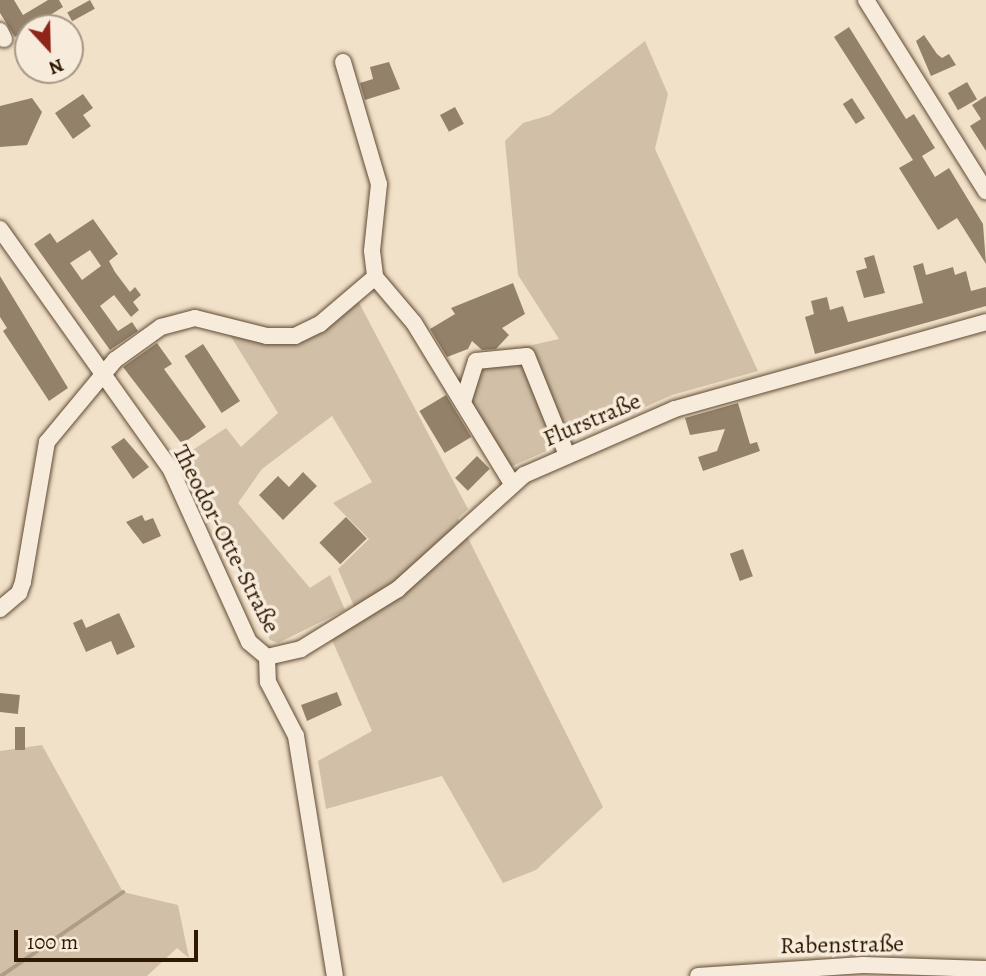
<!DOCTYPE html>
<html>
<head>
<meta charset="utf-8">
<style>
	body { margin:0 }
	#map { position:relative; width:986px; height:976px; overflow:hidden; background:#f2e1c9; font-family:Alegreya,serif }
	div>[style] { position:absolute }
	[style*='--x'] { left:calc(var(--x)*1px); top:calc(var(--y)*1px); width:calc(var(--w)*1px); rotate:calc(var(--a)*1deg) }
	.green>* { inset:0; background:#d1bfa7 }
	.stream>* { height:3.5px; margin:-1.75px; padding:0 1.75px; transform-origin:1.75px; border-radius:1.75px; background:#b09d85 }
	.building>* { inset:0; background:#948169; transform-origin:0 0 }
	.roads { filter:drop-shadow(0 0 2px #604b34) drop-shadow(0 0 2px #604b34) }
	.minor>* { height:16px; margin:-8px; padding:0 8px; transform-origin:8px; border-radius:8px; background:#f7ecdc }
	span { translate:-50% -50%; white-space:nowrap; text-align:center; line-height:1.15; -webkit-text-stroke:7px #f7ecdc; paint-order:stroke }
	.street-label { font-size:24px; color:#2f1902 }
	.north { position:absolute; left:14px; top:14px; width:70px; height:70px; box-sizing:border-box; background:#f7ecdc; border:2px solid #a79885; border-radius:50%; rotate:158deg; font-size:19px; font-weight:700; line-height:28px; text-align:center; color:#2f1902 }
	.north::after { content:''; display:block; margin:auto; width:24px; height:32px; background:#8f2418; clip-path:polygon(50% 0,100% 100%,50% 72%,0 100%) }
	.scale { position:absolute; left:14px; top:930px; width:184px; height:32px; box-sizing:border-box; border:4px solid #2f1902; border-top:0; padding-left:9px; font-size:21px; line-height:24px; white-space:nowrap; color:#2f1902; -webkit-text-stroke:5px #f7ecdc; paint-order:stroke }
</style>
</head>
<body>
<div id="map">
	<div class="green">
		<i style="clip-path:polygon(645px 41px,668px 94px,655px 149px,758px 371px,672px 395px,508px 468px,455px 377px,461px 379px,523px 347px,559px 339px,518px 275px,505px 141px,523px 123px,550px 115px)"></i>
		<i style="clip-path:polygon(356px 297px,468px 509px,458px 518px,603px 807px,536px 870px,503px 883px,442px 776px,326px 809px,318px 761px,372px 731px,332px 640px,360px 620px,338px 569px,369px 539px,333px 503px,372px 482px,332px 416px,262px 469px,238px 503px,310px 588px,330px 575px,345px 610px,278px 643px,270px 640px,182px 457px,226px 428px,241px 447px,278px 413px,225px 327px,280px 341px)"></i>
		<i style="clip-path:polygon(42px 745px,123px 892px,178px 905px,189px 958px,177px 948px,147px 976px,0 976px,0 751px)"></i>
	</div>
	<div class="stream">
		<i style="--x:1;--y:976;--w:148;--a:-34.5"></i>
	</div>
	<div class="building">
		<i style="clip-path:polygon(0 0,14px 0,23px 15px,48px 0,59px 0,63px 7px,15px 37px,0 13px)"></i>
		<i style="left:90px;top:0;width:10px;height:26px;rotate:61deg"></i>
		<i style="clip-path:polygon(849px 27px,906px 119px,914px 114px,935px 148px,922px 156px,935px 177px,949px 168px,983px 224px,986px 264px,957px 218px,938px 230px,899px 168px,913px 160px,834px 37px)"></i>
		<i style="clip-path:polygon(924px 35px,937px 54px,942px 58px,949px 54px,956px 65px,931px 76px,916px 41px)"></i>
		<i style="clip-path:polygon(389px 62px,400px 89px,365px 100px,360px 83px,373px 79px,370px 67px)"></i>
		<i style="clip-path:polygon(37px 70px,69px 70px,50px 84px)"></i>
		<i style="left:967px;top:82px;width:20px;height:22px;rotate:60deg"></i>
		<i style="clip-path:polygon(83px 94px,93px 108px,83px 115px,91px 126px,73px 139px,55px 113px)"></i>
		<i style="clip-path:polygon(986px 96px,986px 151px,970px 126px,981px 119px,972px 105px)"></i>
		<i style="clip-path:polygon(32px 98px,42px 112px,27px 145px,0 147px,0 106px)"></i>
		<i style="left:852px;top:98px;width:24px;height:11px;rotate:57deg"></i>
		<i style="left:455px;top:107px;width:19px;height:17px;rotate:62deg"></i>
		<i style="clip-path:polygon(evenodd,93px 219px,118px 254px,109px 261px,115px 272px,130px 292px,135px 287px,141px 295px,133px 302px,139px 310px,131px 317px,114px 295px,100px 306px,118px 331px,132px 322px,138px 331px,110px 350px,34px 244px,50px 233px,57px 243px,93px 219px,90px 250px,101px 266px,82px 280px,70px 263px,90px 250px)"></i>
		<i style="clip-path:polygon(874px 255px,885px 293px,864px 298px,856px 271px,867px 268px,864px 258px)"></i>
		<i style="clip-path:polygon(923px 263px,926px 275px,953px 267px,955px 275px,966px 271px,971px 291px,986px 287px,986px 306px,815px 354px,805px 317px,814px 314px,811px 301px,827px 297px,830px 310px,843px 306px,848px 322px,923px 303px,913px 266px)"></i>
		<i style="clip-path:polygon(0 276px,68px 388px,49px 401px,3px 331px,7px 328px,0 317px)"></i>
		<i style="clip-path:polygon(513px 283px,525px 314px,502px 328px,509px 335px,496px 349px,482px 350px,472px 341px,468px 349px,447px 357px,430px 329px,455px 314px,451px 308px)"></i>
		<i style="clip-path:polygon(157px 343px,172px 364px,164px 369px,206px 427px,182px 444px,123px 367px)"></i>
		<i style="left:203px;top:344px;width:68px;height:22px;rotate:57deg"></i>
		<i style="left:446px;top:395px;width:49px;height:31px;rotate:59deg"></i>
		<i style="clip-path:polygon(738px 403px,750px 444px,757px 442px,760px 451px,703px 471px,698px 457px,717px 451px,725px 429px,690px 435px,685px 418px)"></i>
		<i style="clip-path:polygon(124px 438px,149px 467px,133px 479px,111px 447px)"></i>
		<i style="left:477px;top:456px;width:18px;height:31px;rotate:45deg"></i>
		<i style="clip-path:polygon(303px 472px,317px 486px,283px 520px,259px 495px,278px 476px,289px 487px)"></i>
		<i style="clip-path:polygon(142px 515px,145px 521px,153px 518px,161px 536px,143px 544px,126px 522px)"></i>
		<i style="left:346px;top:517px;width:30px;height:37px;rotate:46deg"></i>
		<i style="left:743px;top:549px;width:29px;height:14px;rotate:70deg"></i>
		<i style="clip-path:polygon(119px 613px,135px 647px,117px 655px,111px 641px,86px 652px,73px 623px,82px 619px,86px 628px)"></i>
		<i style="clip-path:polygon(337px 692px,342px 705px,307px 721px,301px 705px)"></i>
		<i style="left:0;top:693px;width:20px;height:19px;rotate:6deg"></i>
		<i style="left:15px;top:727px;width:10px;height:23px"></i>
	</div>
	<div class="roads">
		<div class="minor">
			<i style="--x:866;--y:0;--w:226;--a:57.9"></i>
			<i style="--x:0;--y:31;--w:9;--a:63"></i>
			<i style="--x:343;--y:62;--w:127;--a:73.6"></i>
			<i style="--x:379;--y:184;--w:67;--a:96"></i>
			<i style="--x:372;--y:251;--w:26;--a:83"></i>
			<i style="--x:375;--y:277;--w:60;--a:49.7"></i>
			<i style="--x:414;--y:323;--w:186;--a:58.6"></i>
			<i style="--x:0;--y:229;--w:296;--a:54.6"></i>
			<i style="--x:171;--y:470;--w:189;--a:65.6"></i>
			<i style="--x:249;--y:642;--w:23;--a:40"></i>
			<i style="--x:267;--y:657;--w:35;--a:-13"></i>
			<i style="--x:301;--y:649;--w:114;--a:-31.7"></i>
			<i style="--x:398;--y:589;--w:170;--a:-42.1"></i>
			<i style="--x:524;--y:475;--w:165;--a:-23.6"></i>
			<i style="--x:675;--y:409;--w:323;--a:-15.6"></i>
			<i style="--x:463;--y:402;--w:43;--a:-72.4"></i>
			<i style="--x:476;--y:361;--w:51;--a:-5.6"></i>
			<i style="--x:527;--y:356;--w:107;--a:68"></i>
			<i style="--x:0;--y:609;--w:25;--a:-40"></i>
			<i style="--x:19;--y:593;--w:12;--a:-70"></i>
			<i style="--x:23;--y:582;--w:142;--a:-80.3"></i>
			<i style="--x:47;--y:442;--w:107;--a:-50.3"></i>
			<i style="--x:115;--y:360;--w:57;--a:-35.7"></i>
			<i style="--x:161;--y:327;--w:35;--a:-15"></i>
			<i style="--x:195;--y:318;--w:74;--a:14"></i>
			<i style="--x:267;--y:336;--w:28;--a:0"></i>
			<i style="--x:295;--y:336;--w:28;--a:-26"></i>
			<i style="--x:320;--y:324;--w:72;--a:-40.5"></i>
			<i style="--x:267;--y:657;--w:25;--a:88"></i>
			<i style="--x:268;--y:682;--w:61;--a:62.6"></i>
			<i style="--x:296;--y:736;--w:243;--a:80.8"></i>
			<i style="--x:698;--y:976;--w:165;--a:-3.8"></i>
			<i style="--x:863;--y:965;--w:123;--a:1.9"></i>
		</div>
	</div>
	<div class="street-label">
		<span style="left:592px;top:420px;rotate:-23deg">Flurstraße</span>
		<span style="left:226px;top:539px;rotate:63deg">Theodor-Otte-Straße</span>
		<span style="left:842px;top:945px;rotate:-1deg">Rabenstraße</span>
	</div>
	<div class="north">N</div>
	<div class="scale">100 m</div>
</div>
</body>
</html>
